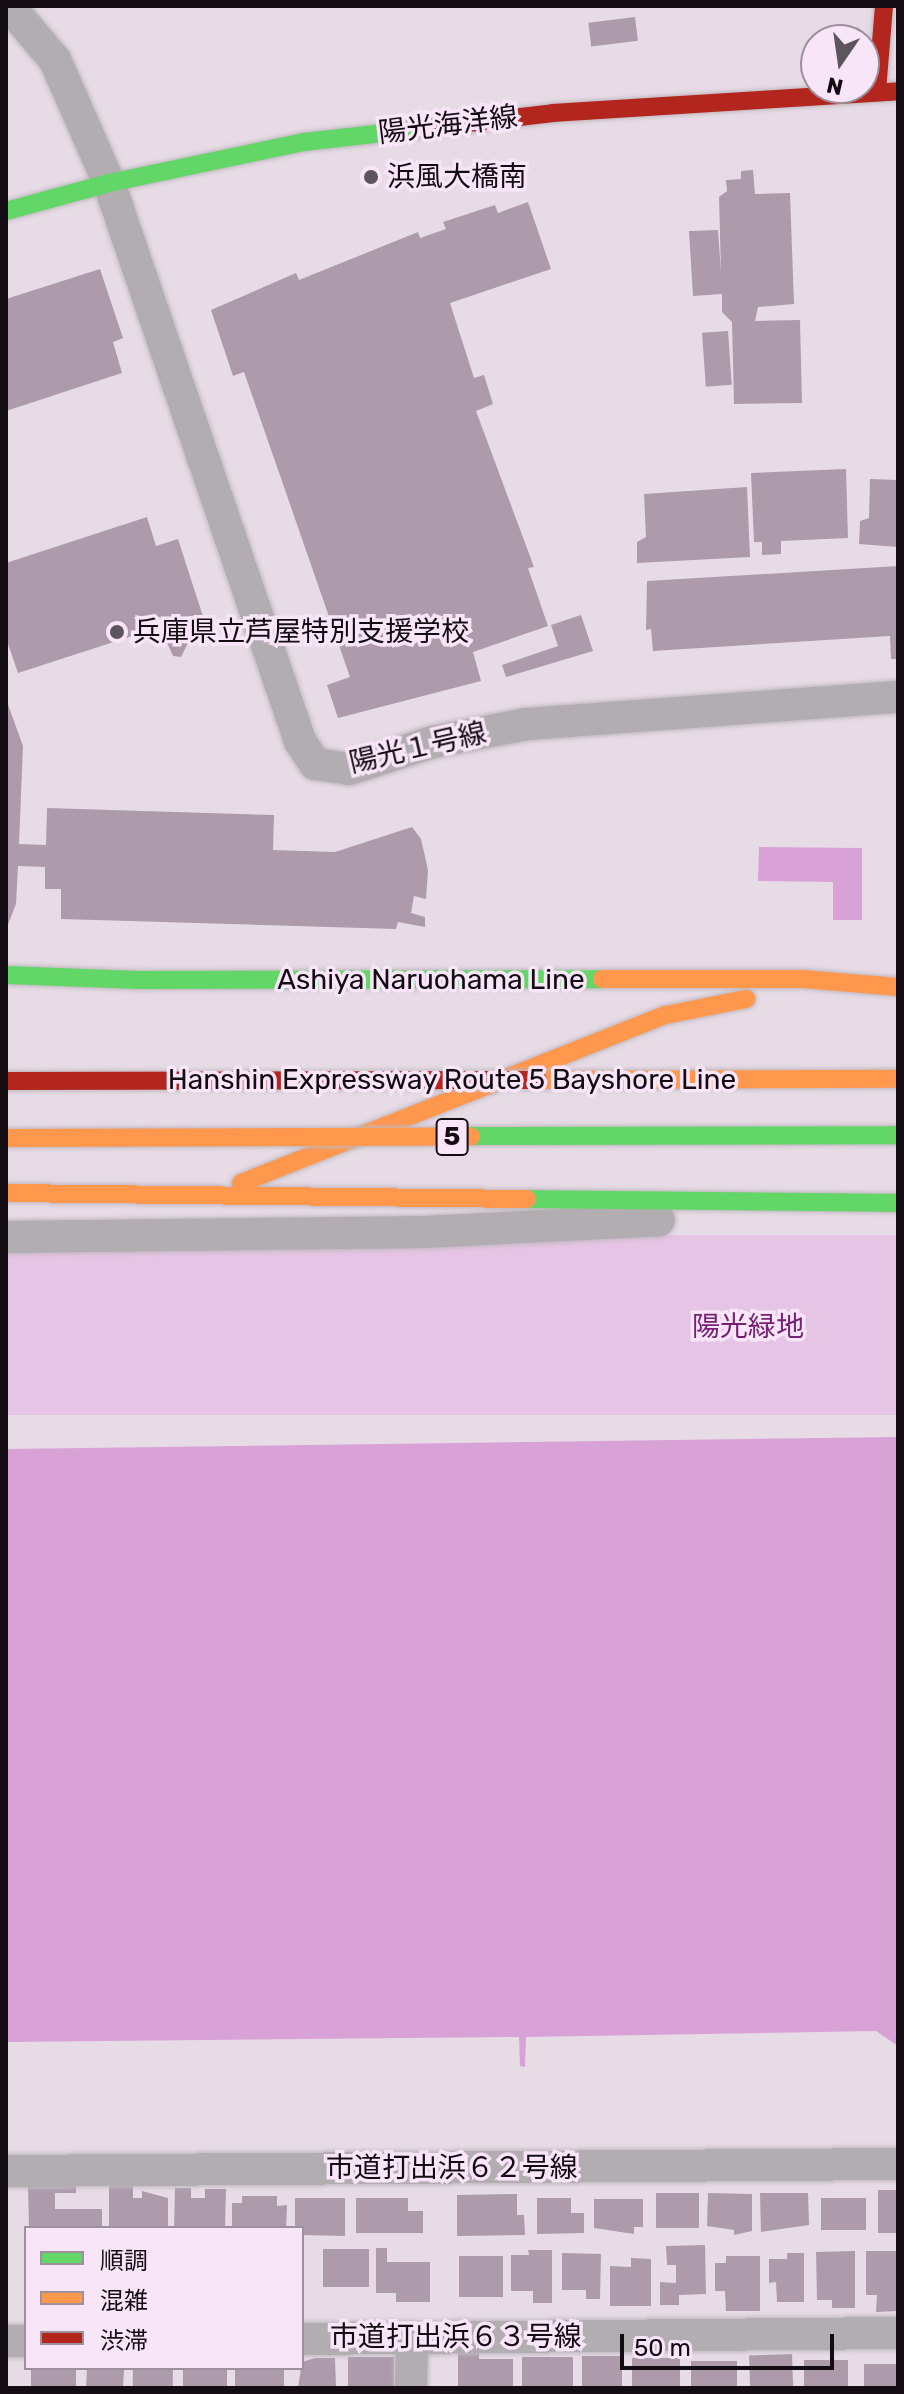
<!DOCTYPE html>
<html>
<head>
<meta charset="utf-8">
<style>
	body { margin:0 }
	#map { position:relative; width:904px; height:2394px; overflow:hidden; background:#e7dce6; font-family:Rubik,"Noto Sans JP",sans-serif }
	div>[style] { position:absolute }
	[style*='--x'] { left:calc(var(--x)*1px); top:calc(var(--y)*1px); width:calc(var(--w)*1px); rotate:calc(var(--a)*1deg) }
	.green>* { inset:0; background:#e6c4e5; transform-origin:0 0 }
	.water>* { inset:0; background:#d8a2d7 }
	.building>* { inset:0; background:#ad9bac; transform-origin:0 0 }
	.roads { filter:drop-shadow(0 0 2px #c0b8bf) drop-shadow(0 0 2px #c0b8bf) }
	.street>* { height:32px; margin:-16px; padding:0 16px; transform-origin:16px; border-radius:16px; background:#b1adb0 }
	.fast>* { height:18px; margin:-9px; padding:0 9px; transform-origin:9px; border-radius:9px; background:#63d668 }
	.slow>* { height:18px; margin:-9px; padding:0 9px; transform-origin:9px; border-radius:9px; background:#ff974d }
	.jam>* { height:18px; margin:-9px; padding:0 9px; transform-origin:9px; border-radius:9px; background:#b3261e }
	.bridges { filter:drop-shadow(0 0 2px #c0b8bf) drop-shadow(0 0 2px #c0b8bf) }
	.fast-bridge>* { height:18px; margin:-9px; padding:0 9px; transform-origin:9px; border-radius:9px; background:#63d668 }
	.slow-bridge>* { height:18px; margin:-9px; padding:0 9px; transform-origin:9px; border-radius:9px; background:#ff974d }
	.jam-bridge>* { height:18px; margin:-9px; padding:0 9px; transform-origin:9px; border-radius:9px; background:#b3261e }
	.dots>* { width:22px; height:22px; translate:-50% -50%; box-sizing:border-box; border:4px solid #f9e5f8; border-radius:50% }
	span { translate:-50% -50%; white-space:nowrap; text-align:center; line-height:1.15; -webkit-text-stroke:7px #f9e5f8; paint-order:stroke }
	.shield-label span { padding:2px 6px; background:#f9e5f8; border:2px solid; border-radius:6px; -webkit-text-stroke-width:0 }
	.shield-label { font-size:26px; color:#130d13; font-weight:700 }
	.street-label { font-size:28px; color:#130d13 }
	.poi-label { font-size:28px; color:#130d13 }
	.left { translate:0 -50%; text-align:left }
	.park-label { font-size:28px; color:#752176 }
	.frame { position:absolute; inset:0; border:8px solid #130d13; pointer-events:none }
	.legend { position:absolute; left:24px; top:2226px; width:280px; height:144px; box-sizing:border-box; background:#f9e5f8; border:2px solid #9d8f9c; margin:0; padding:10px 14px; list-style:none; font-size:24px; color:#130d13 }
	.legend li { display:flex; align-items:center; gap:16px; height:40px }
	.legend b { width:40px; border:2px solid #9d8f9c }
	.north { position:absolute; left:800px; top:24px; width:80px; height:80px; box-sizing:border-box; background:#f9e5f8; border:2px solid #9d8f9c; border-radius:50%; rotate:193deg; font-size:22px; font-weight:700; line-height:32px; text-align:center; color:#130d13 }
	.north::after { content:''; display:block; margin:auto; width:28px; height:36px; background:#5d555d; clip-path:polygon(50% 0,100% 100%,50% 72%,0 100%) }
	.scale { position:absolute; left:620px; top:2334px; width:214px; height:36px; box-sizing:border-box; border:4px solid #130d13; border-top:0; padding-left:10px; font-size:24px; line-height:28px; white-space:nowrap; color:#130d13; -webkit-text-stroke:6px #f9e5f8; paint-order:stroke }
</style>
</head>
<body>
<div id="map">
	<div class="green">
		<i style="left:898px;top:1235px;width:180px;height:892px;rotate:90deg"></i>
	</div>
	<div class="water">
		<i style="clip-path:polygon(759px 847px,862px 848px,862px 920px,833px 920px,833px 882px,758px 881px)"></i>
		<i style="clip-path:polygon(898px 1437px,898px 2046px,876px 2031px,526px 2037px,525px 2067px,520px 2066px,519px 2037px,6px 2042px,6px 1449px)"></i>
	</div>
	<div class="building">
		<i style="left:635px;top:17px;width:24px;height:47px;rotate:83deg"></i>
		<i style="clip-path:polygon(753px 170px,755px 194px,790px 193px,794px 304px,758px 307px,755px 321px,800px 320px,802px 403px,734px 404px,732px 322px,722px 312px,722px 294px,693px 296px,689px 231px,718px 230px,721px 272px,719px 197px,727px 191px,726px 180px,741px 179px,741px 171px)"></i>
		<i style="clip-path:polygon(528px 202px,551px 269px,450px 303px,474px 378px,484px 375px,493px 404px,476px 411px,534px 567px,528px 568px,548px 626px,473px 652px,481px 681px,338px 718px,327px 685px,350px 677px,244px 372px,233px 376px,211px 310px,296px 273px,299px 280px,418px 232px,420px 238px,446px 229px,443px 222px,495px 205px,498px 213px)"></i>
		<i style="clip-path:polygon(100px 269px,123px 338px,113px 342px,122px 373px,6px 411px,6px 299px)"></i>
		<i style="left:728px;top:331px;width:54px;height:26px;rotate:86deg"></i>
		<i style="clip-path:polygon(846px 469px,848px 538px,781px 541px,781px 554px,762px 555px,762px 542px,754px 542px,751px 473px)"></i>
		<i style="clip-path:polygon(870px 479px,898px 480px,898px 547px,859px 544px,860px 521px,869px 518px)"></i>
		<i style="clip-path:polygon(747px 487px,750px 557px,637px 563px,637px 542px,646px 537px,644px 494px)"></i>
		<i style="clip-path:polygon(147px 517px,156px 546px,178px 539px,209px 635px,189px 641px,181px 657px,173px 656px,160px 627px,18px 673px,6px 638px,6px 563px)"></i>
		<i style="clip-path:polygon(898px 566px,898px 659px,891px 659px,890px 636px,653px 651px,651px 629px,646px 630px,647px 581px)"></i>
		<i style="clip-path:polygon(581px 615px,593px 651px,506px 677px,502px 665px,558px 646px,551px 625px)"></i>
		<i style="clip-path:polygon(6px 699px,23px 746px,19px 844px,46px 845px,47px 808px,274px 815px,273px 850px,335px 852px,412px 827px,421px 839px,428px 870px,426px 899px,414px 896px,411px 913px,425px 917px,425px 927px,398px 922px,396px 929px,61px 919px,61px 889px,45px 889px,45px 867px,18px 866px,16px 904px,6px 930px)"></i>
		<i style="clip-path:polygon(109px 2181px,133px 2181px,133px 2198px,142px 2198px,142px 2191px,168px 2198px,168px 2228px,109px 2228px)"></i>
		<i style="clip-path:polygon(76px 2184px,76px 2193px,55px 2193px,55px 2209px,102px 2209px,102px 2228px,29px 2228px,28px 2185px)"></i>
		<i style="clip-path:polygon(175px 2188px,191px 2188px,191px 2198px,205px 2198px,205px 2189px,226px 2189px,225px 2228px,174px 2228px)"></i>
		<i style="left:878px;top:2190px;width:20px;height:43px"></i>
		<i style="left:656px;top:2193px;width:43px;height:35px"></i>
		<i style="clip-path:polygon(708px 2193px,752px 2194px,752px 2231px,734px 2235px,734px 2230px,707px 2226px)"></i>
		<i style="clip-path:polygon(760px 2193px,808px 2193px,809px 2225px,761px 2232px)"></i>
		<i style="clip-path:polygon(517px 2194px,517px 2215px,524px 2215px,525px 2235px,457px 2236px,457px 2195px)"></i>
		<i style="clip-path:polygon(242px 2196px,277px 2196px,277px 2206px,287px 2205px,286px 2228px,232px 2228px,232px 2203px,242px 2203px)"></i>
		<i style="clip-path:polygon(295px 2198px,345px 2198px,345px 2236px,302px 2235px,302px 2228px,295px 2228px)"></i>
		<i style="clip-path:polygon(356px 2198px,408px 2198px,408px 2211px,423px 2211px,423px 2233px,356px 2233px)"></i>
		<i style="clip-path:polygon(537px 2198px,571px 2198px,571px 2213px,584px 2213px,584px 2233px,537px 2234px)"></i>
		<i style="left:821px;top:2198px;width:45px;height:32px"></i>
		<i style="clip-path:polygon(594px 2199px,643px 2199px,643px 2227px,634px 2227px,634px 2234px,594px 2228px)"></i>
		<i style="clip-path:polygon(705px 2245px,706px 2294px,679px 2295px,679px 2305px,660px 2305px,660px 2282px,676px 2283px,676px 2265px,667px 2265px,666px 2246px)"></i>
		<i style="clip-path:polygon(376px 2248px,387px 2248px,387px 2262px,430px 2262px,430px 2302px,396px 2302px,396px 2293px,376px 2293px)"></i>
		<i style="left:323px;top:2249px;width:46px;height:38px"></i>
		<i style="clip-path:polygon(528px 2250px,552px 2250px,552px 2303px,533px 2303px,533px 2291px,511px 2291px,511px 2255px,529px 2255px)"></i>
		<i style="clip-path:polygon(855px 2251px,855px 2308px,832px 2308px,832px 2300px,817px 2300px,816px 2252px)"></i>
		<i style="clip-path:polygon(866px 2251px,898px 2251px,898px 2311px,876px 2312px,877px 2295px,866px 2295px)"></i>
		<i style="clip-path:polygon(562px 2253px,601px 2254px,600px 2299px,586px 2299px,586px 2290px,562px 2290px)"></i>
		<i style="clip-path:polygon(787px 2253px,804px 2253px,804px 2302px,777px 2302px,776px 2282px,769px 2283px,769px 2259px,787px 2259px)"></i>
		<i style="left:459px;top:2256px;width:44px;height:41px"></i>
		<i style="clip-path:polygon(726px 2256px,760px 2256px,760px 2311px,726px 2311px,725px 2291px,715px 2291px,715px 2263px,726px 2263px)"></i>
		<i style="clip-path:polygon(631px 2258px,651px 2259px,651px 2306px,610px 2306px,610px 2266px,631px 2267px)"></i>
		<i style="clip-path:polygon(458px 2348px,479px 2348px,479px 2359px,513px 2359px,513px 2388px,458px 2388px)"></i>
		<i style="left:792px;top:2354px;width:34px;height:43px;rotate:88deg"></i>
		<i style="left:582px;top:2356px;width:40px;height:32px"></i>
		<i style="left:394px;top:2357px;width:31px;height:46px;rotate:90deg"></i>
		<i style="left:573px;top:2357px;width:31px;height:51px;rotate:90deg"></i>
		<i style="clip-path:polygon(315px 2358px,335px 2358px,336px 2388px,298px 2388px,302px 2362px)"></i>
		<i style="left:632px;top:2358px;width:48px;height:30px"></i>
		<i style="left:848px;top:2360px;width:28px;height:44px;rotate:90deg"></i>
		<i style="left:737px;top:2361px;width:27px;height:46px;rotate:90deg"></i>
		<i style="left:864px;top:2364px;width:34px;height:24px"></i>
		<i style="left:31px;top:2368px;width:45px;height:20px"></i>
		<i style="left:87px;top:2368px;width:37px;height:20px;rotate:3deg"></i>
		<i style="left:133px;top:2368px;width:40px;height:20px;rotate:1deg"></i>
		<i style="left:183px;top:2368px;width:44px;height:20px"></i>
		<i style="left:235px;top:2368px;width:49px;height:20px"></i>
	</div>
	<div class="roads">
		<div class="street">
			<i style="--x:9;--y:6;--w:71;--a:49.6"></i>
			<i style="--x:55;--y:60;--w:134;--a:66.3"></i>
			<i style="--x:109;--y:183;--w:590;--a:71.1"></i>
			<i style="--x:300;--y:741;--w:27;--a:57"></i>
			<i style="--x:315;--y:764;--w:34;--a:8"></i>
			<i style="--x:349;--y:769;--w:88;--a:-17.8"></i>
			<i style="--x:433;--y:742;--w:96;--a:-10.8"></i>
			<i style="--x:527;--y:724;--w:372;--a:-4.2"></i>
			<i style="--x:6;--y:1237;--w:419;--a:-0.7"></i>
			<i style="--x:425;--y:1232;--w:234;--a:-2.9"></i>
			<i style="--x:6;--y:2171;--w:892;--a:-0.45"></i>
			<i style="--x:302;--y:2339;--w:596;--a:-0.58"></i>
			<i style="--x:6;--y:2341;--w:20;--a:0"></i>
			<i style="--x:411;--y:2388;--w:50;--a:-88.9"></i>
		</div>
		<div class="fast">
			<i style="--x:6;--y:211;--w:107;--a:-15.2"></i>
			<i style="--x:109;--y:183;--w:199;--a:-11.9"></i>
			<i style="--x:304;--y:142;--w:123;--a:-6.5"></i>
			<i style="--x:6;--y:975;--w:132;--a:2.2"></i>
			<i style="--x:138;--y:980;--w:464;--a:-0.1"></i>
			<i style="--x:527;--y:1199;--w:371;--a:0.6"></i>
		</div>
		<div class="slow">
			<i style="--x:602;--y:979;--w:201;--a:0"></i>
			<i style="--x:803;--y:979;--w:95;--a:4.8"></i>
			<i style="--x:241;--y:1183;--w:457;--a:-21.6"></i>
			<i style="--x:666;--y:1015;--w:82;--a:-11.3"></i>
			<i style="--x:6;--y:1193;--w:521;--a:0.66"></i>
		</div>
		<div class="jam">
			<i style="--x:877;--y:91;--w:85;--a:-85.3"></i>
			<i style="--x:426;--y:128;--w:128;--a:-6.7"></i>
			<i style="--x:553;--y:113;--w:346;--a:-3.6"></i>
		</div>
	</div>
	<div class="bridges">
		<div class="fast-bridge">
			<i style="--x:471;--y:1136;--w:427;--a:-0.1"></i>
		</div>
		<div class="slow-bridge">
			<i style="--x:538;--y:1080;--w:360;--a:-0.2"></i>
			<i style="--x:6;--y:1138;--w:465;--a:-0.2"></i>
		</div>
		<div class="jam-bridge">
			<i style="--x:6;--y:1081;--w:532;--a:-0.11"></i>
		</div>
	</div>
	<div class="dots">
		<i style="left:371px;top:177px;background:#5d555d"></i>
		<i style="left:117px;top:632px;background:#5d555d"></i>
	</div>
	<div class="shield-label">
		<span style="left:452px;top:1137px">5</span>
	</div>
	<div class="street-label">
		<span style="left:448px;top:125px;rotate:-7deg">陽光海洋線</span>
		<span style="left:418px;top:748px;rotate:-13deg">陽光１号線</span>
		<span style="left:431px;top:980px">Ashiya Naruohama Line</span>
		<span style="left:452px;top:1080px">Hanshin Expressway Route 5 Bayshore Line</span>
		<span style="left:452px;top:2168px">市道打出浜６２号線</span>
		<span style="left:456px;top:2337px">市道打出浜６３号線</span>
	</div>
	<div class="poi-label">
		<span class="left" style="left:387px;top:177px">浜風大橋南</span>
		<span class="left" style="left:133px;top:632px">兵庫県立芦屋特別支援学校</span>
	</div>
	<div class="park-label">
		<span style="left:748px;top:1327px">陽光緑地</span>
	</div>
	<div class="frame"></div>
	<ul class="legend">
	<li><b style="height:10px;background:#63d668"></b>順調</li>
	<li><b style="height:10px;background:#ff974d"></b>混雑</li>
	<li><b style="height:10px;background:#b3261e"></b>渋滞</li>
	</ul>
	<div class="north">N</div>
	<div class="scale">50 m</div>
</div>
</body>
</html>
